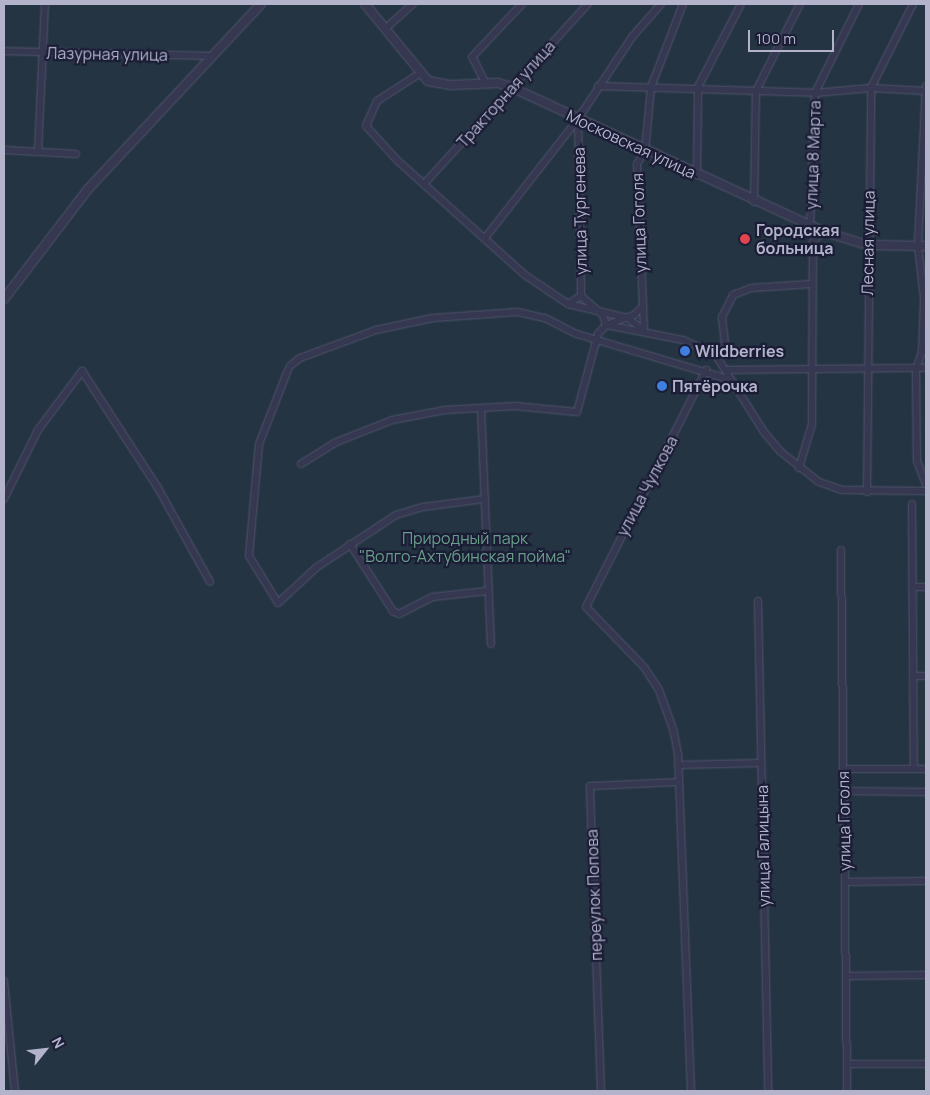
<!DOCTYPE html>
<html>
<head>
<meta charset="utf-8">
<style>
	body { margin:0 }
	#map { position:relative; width:930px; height:1095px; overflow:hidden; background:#222441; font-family:Manrope,sans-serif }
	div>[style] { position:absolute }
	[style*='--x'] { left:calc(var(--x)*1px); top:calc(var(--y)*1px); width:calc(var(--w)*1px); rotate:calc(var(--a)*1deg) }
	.green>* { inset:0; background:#243442; transform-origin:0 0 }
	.roads { filter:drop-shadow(0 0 1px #51536c) drop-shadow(0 0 1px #51536c) }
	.minor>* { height:6px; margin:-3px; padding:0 3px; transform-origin:3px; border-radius:3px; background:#363851 }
	.tertiary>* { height:8px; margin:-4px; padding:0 4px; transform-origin:4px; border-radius:4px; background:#363851 }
	.dots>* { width:14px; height:14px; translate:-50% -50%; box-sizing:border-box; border:2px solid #1b1d36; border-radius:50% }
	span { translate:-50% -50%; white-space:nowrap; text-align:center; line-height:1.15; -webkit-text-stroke:4.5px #1b1d36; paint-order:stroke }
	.street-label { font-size:16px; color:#b3b3cc }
	.poi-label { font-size:16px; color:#b3b3cc; font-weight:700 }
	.left { translate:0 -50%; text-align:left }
	.park-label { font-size:16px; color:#679f88 }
	.frame { position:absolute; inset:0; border:5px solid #b3b3cc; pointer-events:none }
	.north { position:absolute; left:20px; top:1025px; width:50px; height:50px; -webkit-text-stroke:4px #1b1d36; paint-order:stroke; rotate:61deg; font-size:14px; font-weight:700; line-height:20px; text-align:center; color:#b3b3cc }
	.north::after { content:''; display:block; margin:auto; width:18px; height:22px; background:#b3b3cc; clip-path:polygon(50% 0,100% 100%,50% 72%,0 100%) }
	.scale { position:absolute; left:748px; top:30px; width:86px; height:22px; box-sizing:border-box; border:2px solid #b3b3cc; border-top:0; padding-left:6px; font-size:15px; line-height:18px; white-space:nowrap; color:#b3b3cc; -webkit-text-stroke:4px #1b1d36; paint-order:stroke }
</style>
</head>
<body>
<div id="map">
	<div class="green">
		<i style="left:4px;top:4px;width:922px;height:1087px"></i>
	</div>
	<div class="roads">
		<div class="minor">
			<i style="--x:385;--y:29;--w:38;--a:-42"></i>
			<i style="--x:4;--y:51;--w:206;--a:1.4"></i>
			<i style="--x:419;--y:74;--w:50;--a:147.3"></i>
			<i style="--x:377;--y:101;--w:27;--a:114"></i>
			<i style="--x:366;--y:126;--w:47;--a:47.6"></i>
			<i style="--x:398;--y:161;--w:171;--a:41.9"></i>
			<i style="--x:525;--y:275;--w:52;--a:34"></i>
			<i style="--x:568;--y:304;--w:15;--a:-32"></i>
			<i style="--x:581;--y:296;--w:29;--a:41"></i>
			<i style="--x:603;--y:315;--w:10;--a:73"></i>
			<i style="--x:606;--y:325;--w:78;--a:11"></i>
			<i style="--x:683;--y:340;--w:35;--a:24"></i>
			<i style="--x:715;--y:354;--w:92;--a:57.9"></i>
			<i style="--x:764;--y:432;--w:26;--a:50"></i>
			<i style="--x:781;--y:452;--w:48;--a:38.3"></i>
			<i style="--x:819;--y:482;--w:24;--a:19"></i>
			<i style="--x:842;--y:490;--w:84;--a:0.7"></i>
			<i style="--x:485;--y:82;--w:28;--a:-117"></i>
			<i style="--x:472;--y:57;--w:73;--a:-46.7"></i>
			<i style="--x:598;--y:86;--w:217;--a:1.8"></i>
			<i style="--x:815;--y:93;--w:56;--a:-5.1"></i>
			<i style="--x:871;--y:88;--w:55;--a:3.1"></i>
			<i style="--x:926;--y:86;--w:160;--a:92.9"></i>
			<i style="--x:918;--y:246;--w:52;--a:83.4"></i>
			<i style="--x:924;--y:298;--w:54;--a:92.1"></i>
			<i style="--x:922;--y:352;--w:18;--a:109"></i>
			<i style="--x:916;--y:369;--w:92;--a:89.4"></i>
			<i style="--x:917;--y:461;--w:25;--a:69"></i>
			<i style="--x:578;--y:119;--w:177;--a:89"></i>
			<i style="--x:4;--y:150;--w:72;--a:3.2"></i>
			<i style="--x:38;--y:152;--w:148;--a:-87.3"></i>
			<i style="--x:697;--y:175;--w:88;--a:-89.3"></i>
			<i style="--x:698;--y:87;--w:93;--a:-62.6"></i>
			<i style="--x:424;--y:184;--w:244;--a:-47.7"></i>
			<i style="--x:754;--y:202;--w:111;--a:-89"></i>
			<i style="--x:756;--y:91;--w:97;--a:-63.2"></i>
			<i style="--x:810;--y:227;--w:134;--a:-87.9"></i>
			<i style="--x:815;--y:93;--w:99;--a:-63.7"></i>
			<i style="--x:485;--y:238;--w:151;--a:-52"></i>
			<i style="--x:578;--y:119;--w:98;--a:-56.6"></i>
			<i style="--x:632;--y:37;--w:44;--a:-48.7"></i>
			<i style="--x:568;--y:304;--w:62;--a:13.1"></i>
			<i style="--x:628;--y:318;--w:19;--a:39"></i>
			<i style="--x:644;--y:330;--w:166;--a:-92.4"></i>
			<i style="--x:637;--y:164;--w:15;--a:-58"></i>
			<i style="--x:645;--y:151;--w:64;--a:-84.6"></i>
			<i style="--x:651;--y:87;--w:89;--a:-68.9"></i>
			<i style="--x:715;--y:354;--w:15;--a:-48"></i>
			<i style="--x:725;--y:343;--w:26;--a:-97"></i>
			<i style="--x:722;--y:317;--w:25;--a:-63"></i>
			<i style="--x:733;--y:295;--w:19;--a:-21"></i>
			<i style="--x:751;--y:288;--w:60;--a:-3.8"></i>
			<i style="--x:290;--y:366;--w:13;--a:-39"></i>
			<i style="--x:300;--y:358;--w:81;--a:-20.2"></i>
			<i style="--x:376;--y:330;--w:58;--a:-11.9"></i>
			<i style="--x:433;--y:318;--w:85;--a:-4"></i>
			<i style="--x:518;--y:312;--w:28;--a:13"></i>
			<i style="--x:545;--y:318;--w:36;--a:27"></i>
			<i style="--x:577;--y:334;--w:158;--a:16.6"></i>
			<i style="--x:288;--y:370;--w:79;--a:111.4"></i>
			<i style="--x:259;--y:444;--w:112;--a:95.1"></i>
			<i style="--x:249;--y:556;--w:55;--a:58.3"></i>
			<i style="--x:278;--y:603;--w:53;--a:-42.7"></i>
			<i style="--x:317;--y:567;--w:95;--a:-33.4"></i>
			<i style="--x:396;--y:515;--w:28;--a:-17"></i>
			<i style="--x:423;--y:507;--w:63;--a:-7.4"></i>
			<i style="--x:726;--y:370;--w:200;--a:-0.6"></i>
			<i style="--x:481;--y:408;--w:236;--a:87.6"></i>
			<i style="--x:301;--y:464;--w:39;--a:-32"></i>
			<i style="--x:334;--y:443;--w:62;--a:-21.6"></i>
			<i style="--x:392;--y:420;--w:54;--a:-10.7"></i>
			<i style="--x:445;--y:410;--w:70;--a:-3.3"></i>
			<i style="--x:515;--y:406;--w:62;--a:5.5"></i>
			<i style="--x:577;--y:412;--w:81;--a:-74.9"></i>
			<i style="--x:598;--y:334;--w:12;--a:-48"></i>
			<i style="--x:606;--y:325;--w:30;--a:-20"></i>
			<i style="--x:634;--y:315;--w:13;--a:-45"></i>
			<i style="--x:799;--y:468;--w:46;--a:-73.5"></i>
			<i style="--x:812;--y:424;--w:182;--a:-89.7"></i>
			<i style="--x:813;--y:242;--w:14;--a:-51"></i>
			<i style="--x:867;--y:492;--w:404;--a:-89.4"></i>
			<i style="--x:871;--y:88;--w:94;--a:-63.4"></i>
			<i style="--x:4;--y:499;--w:77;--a:-63.8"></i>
			<i style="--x:38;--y:430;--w:74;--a:-53.3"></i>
			<i style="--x:82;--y:371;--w:140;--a:57"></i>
			<i style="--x:158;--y:488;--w:107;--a:61"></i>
			<i style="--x:912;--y:504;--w:265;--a:89.6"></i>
			<i style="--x:350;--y:544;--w:80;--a:57.3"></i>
			<i style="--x:393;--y:611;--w:7;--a:27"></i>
			<i style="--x:399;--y:614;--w:37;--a:-27"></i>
			<i style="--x:432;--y:597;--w:56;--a:-6.1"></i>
			<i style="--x:841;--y:550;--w:541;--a:89.36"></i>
			<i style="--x:913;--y:587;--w:13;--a:0"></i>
			<i style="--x:758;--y:601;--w:490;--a:88.8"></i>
			<i style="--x:913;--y:676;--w:13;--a:0"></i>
			<i style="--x:678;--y:765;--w:83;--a:-1.4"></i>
			<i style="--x:843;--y:769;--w:83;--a:0"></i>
			<i style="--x:844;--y:791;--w:82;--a:0.7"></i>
			<i style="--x:845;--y:882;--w:81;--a:-0.7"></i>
			<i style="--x:846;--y:976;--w:80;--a:-0.7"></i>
			<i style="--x:4;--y:981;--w:111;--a:84.3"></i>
			<i style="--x:847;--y:1064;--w:79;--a:0"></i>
			<i style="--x:601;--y:1091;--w:305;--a:-92.1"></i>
			<i style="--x:590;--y:786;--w:88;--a:-2.6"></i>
			<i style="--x:691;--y:1091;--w:337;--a:-92.2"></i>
			<i style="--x:678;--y:754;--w:25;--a:-101"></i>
			<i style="--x:673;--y:729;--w:41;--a:-109.7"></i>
			<i style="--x:659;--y:690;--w:27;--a:-123"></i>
			<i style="--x:644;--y:667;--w:83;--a:-134"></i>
			<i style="--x:586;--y:607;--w:266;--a:-63.1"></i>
		</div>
		<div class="tertiary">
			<i style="--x:365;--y:4;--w:99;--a:50.7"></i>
			<i style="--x:428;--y:81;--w:22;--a:10"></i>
			<i style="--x:450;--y:85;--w:48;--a:-2.4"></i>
			<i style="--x:498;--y:83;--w:14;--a:17"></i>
			<i style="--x:511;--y:87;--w:343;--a:24.8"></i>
			<i style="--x:822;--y:231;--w:47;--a:17.3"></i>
			<i style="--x:867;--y:245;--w:59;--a:1"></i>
			<i style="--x:4;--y:299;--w:138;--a:-52.6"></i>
			<i style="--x:88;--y:189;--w:253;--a:-46.9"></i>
		</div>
	</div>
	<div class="dots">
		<i style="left:745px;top:239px;background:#e0444e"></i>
		<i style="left:685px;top:351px;background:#3f7fe0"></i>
		<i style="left:662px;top:386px;background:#3f7fe0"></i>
	</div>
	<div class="street-label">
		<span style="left:107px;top:54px;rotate:1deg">Лазурная улица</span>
		<span style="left:506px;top:94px;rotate:-48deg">Тракторная улица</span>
		<span style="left:631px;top:144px;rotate:25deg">Московская улица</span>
		<span style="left:813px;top:155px;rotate:-88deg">улица 8 Марта</span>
		<span style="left:580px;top:211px;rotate:-91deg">улица Тургенева</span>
		<span style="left:639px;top:223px;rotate:-92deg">улица Гоголя</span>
		<span style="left:868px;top:243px;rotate:-89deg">Лесная улица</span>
		<span style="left:647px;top:486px;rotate:-62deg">улица Чулкова</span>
		<span style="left:844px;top:821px;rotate:-91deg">улица Гоголя</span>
		<span style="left:763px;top:846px;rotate:-91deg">улица Галицына</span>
		<span style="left:594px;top:895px;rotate:-92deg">переулок Попова</span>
	</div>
	<div class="poi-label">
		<span class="left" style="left:756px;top:239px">Городская<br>больница</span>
		<span class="left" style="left:695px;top:351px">Wildberries</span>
		<span class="left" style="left:672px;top:386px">Пятёрочка</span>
	</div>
	<div class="park-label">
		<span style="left:465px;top:547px">Природный парк<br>"Волго-Ахтубинская пойма"</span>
	</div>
	<div class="frame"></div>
	<div class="north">N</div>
	<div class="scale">100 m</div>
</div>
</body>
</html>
